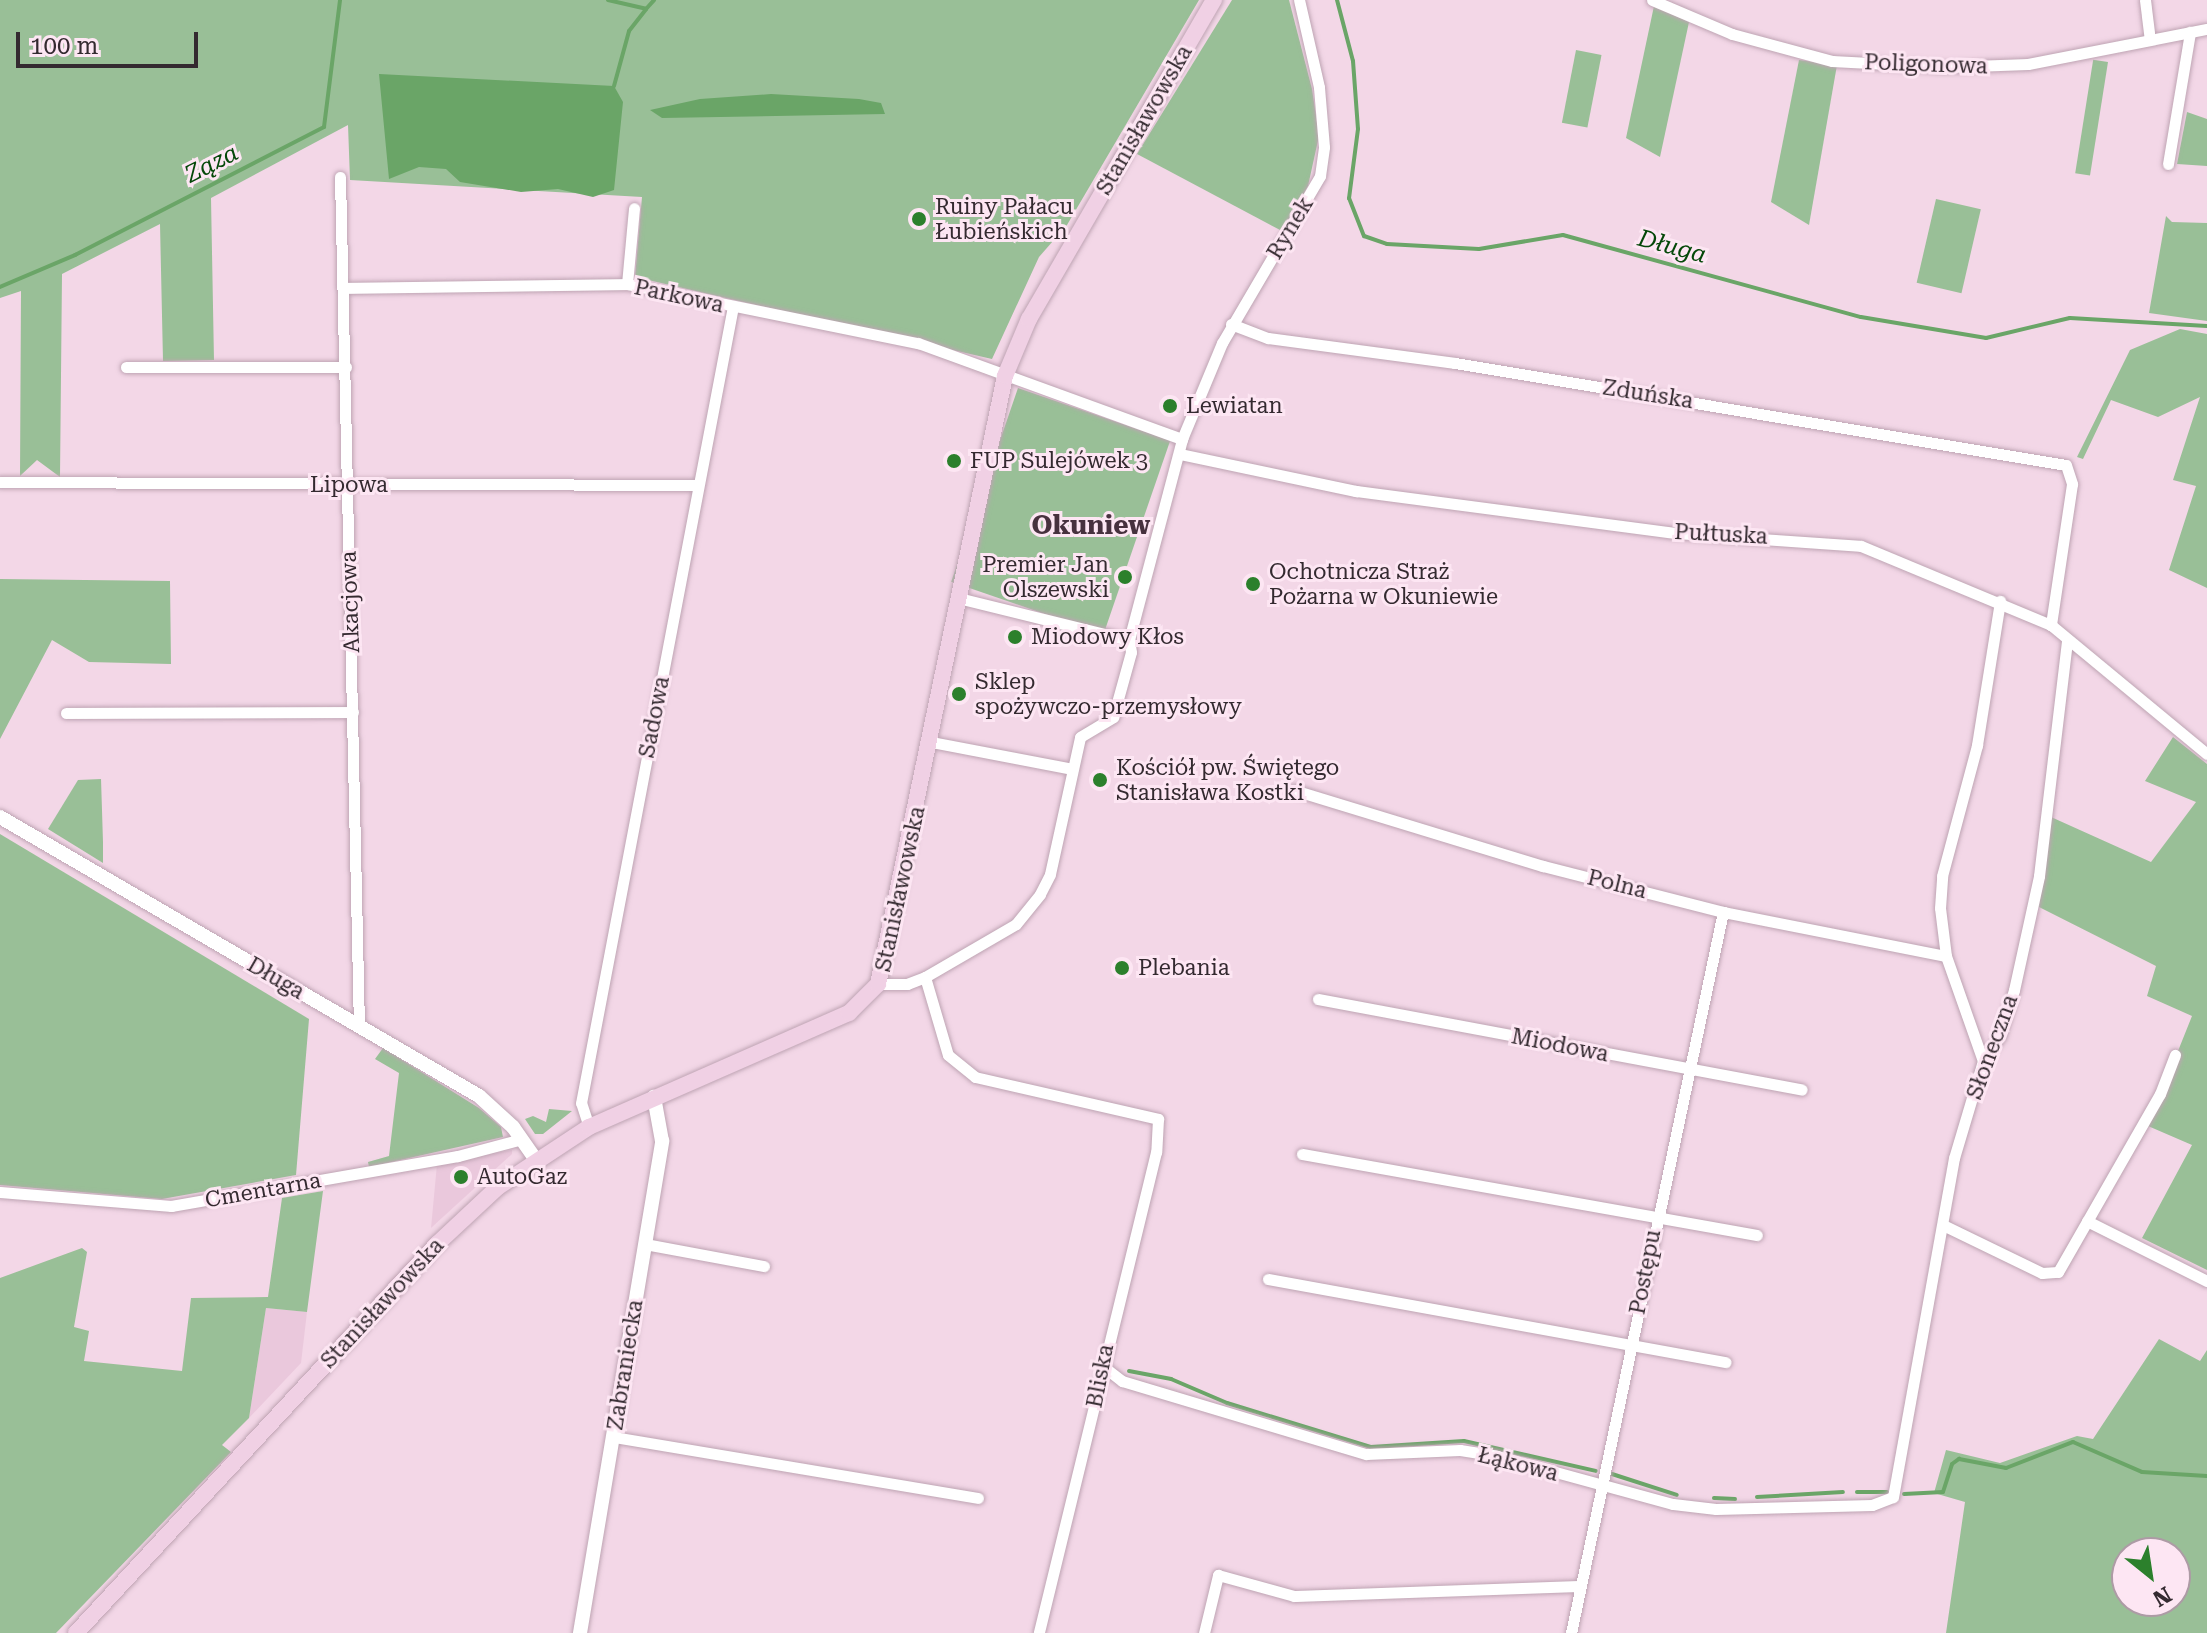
<!DOCTYPE html>
<html>
<head>
<meta charset="utf-8">
<style>
	body { margin:0 }
	#map { position:relative; width:2207px; height:1633px; overflow:hidden; background:#f3d7e7; font-family:"Roboto Serif",serif }
	div>[style] { position:absolute }
	[style*='--x'] { left:calc(var(--x)*1px); top:calc(var(--y)*1px); width:calc(var(--w)*1px); rotate:calc(var(--a)*1deg) }
	.built>* { inset:0; background:#eac8dc }
	.green>* { inset:0; background:#99bf97; transform-origin:0 0 }
	.water>* { inset:0; background:#6aa567 }
	.stream>* { height:4px; margin:-2px; padding:0 2px; transform-origin:2px; border-radius:2px; background:#6aa567 }
	.roads { filter:drop-shadow(0 0 2px #bea4b3) drop-shadow(0 0 2px #bea4b3) }
	.minor>* { height:11px; margin:-5.5px; padding:0 5.5px; transform-origin:5.5px; border-radius:5.5px; background:#fff }
	.tertiary>* { height:14px; margin:-7px; padding:0 7px; transform-origin:7px; border-radius:7px; background:#fff }
	.secondary>* { height:16px; margin:-8px; padding:0 8px; transform-origin:8px; border-radius:8px; background:#f0d0e4 }
	.dots>* { width:22px; height:22px; translate:-50% -50%; box-sizing:border-box; border:4px solid #fde6f3; border-radius:50% }
	span { translate:-50% -50%; white-space:nowrap; text-align:center; line-height:1.15; -webkit-text-stroke:6px #fde6f3; paint-order:stroke }
	.street-label { font-size:22px; color:#342a30 }
	.poi-label { font-size:22px; color:#342a30 }
	.left { translate:0 -50%; text-align:left }
	.right { translate:-100% -50%; text-align:right }
	.water-label { font-size:24px; color:#054809; font-style:italic }
	.quarter-label { font-size:26px; color:#47313e; font-weight:700 }
	.north { position:absolute; left:2111px; top:1537px; width:80px; height:80px; box-sizing:border-box; background:#fde6f3; border:2px solid #ad9ba5; border-radius:50%; rotate:150deg; font-size:22px; font-weight:700; line-height:32px; text-align:center; color:#342a30 }
	.north::after { content:''; display:block; margin:auto; width:28px; height:36px; background:#2c802c; clip-path:polygon(50% 0,100% 100%,50% 72%,0 100%) }
	.scale { position:absolute; left:16px; top:32px; width:182px; height:36px; box-sizing:border-box; border:4px solid #342a30; border-top:0; padding-left:10px; font-size:24px; line-height:28px; white-space:nowrap; color:#342a30; -webkit-text-stroke:6px #fde6f3; paint-order:stroke }
</style>
</head>
<body>
<div id="map">
	<div class="built">
		<i style="clip-path:polygon(512px 1150px,512px 1154px,431px 1228px,437px 1164px)"></i>
		<i style="clip-path:polygon(266px 1308px,307px 1312px,301px 1363px,249px 1418px)"></i>
	</div>
	<div class="green">
		<i style="clip-path:polygon(0 0,1199px 0,1067px 225px,1039px 257px,992px 359px,635px 277px,642px 197px,350px 180px,348px 125px,211px 198px,214px 360px,163px 361px,160px 224px,62px 274px,60px 477px,37px 460px,20px 476px,21px 291px,0 298px)"></i>
		<i style="clip-path:polygon(1232px 0,1289px 0,1312px 89px,1319px 136px,1308px 186px,1282px 231px,1137px 154px)"></i>
		<i style="clip-path:polygon(1654px 6px,1689px 22px,1660px 157px,1626px 138px)"></i>
		<i style="left:1576px;top:50px;width:26px;height:74px;rotate:11deg"></i>
		<i style="clip-path:polygon(1799px 60px,1837px 65px,1809px 225px,1771px 202px)"></i>
		<i style="left:2108px;top:62px;width:115px;height:15px;rotate:99deg"></i>
		<i style="clip-path:polygon(2187px 112px,2207px 119px,2207px 166px,2177px 164px)"></i>
		<i style="left:1936px;top:199px;width:46px;height:86px;rotate:13deg"></i>
		<i style="clip-path:polygon(2166px 216px,2172px 222px,2207px 223px,2207px 321px,2149px 313px)"></i>
		<i style="clip-path:polygon(2180px 329px,2207px 334px,2207px 588px,2169px 570px,2196px 486px,2173px 480px,2200px 397px,2158px 417px,2111px 400px,2083px 459px,2077px 457px,2130px 350px)"></i>
		<i style="left:1018px;top:388px;width:161px;height:205px;rotate:19deg"></i>
		<i style="clip-path:polygon(0 579px,170px 581px,171px 664px,89px 662px,52px 640px,0 739px)"></i>
		<i style="clip-path:polygon(2173px 737px,2207px 764px,2207px 1270px,2142px 1238px,2192px 1145px,2148px 1126px,2192px 1016px,2147px 996px,2156px 966px,2039px 907px,2051px 817px,2151px 862px,2196px 802px,2145px 781px)"></i>
		<i style="clip-path:polygon(101px 779px,103px 842px,103px 863px,48px 829px,78px 780px)"></i>
		<i style="clip-path:polygon(0 834px,309px 1019px,296px 1175px,162px 1199px,0 1185px)"></i>
		<i style="clip-path:polygon(383px 1048px,479px 1108px,501px 1127px,503px 1137px,369px 1167px,368px 1162px,389px 1156px,399px 1073px,375px 1059px)"></i>
		<i style="clip-path:polygon(549px 1109px,572px 1111px,543px 1134px,535px 1134px,525px 1119px,533px 1116px,546px 1122px)"></i>
		<i style="clip-path:polygon(323px 1191px,307px 1312px,266px 1308px,249px 1418px,222px 1445px,231px 1452px,56px 1633px,0 1633px,0 1278px,82px 1248px,87px 1252px,74px 1327px,89px 1331px,84px 1361px,182px 1371px,191px 1298px,268px 1297px,282px 1198px)"></i>
		<i style="clip-path:polygon(evenodd,2159px 1339px,2200px 1361px,2207px 1350px,2207px 1633px,1946px 1633px,1965px 1502px,1934px 1493px,1946px 1450px,2000px 1463px,2077px 1436px,2093px 1439px,2159px 1339px,2127px 1553px,2175px 1553px,2175px 1601px,2127px 1601px,2127px 1553px)"></i>
	</div>
	<div class="water">
		<i style="clip-path:polygon(379px 74px,614px 86px,623px 102px,614px 190px,593px 197px,558px 189px,521px 192px,460px 182px,446px 169px,419px 167px,389px 179px)"></i>
		<i style="clip-path:polygon(771px 94px,859px 99px,881px 103px,885px 114px,662px 118px,650px 110px,700px 99px)"></i>
	</div>
	<div class="stream">
		<i style="--x:608;--y:0;--w:39;--a:13"></i>
		<i style="--x:646;--y:9;--w:12;--a:-48"></i>
		<i style="--x:1337;--y:0;--w:63;--a:75.3"></i>
		<i style="--x:1353;--y:61;--w:68;--a:85.8"></i>
		<i style="--x:1358;--y:129;--w:70;--a:97.4"></i>
		<i style="--x:1349;--y:198;--w:41;--a:68.5"></i>
		<i style="--x:1364;--y:236;--w:24;--a:19"></i>
		<i style="--x:1387;--y:244;--w:92;--a:3.1"></i>
		<i style="--x:1479;--y:249;--w:85;--a:-9.5"></i>
		<i style="--x:1563;--y:235;--w:309;--a:15.4"></i>
		<i style="--x:1861;--y:317;--w:127;--a:9.5"></i>
		<i style="--x:1986;--y:338;--w:86;--a:-13.4"></i>
		<i style="--x:2070;--y:318;--w:137;--a:3.3"></i>
		<i style="--x:614;--y:86;--w:57;--a:-74.7"></i>
		<i style="--x:629;--y:31;--w:28;--a:-52"></i>
		<i style="--x:0;--y:287;--w:82;--a:-23.1"></i>
		<i style="--x:75;--y:255;--w:280;--a:-27.2"></i>
		<i style="--x:324;--y:127;--w:128;--a:-82.8"></i>
		<i style="--x:1129;--y:1371;--w:43;--a:10.8"></i>
		<i style="--x:1171;--y:1379;--w:61;--a:23.2"></i>
		<i style="--x:1227;--y:1403;--w:151;--a:17"></i>
		<i style="--x:1371;--y:1447;--w:93;--a:-3.7"></i>
		<i style="--x:1464;--y:1441;--w:135;--a:12.8"></i>
		<i style="--x:1612;--y:1474;--w:68;--a:17.9"></i>
		<i style="--x:1857;--y:1492;--w:30;--a:0"></i>
		<i style="--x:1904;--y:1494;--w:39;--a:-3"></i>
		<i style="--x:1943;--y:1492;--w:29;--a:-72"></i>
		<i style="--x:1952;--y:1464;--w:9;--a:-36"></i>
		<i style="--x:1959;--y:1459;--w:48;--a:10.8"></i>
		<i style="--x:2006;--y:1468;--w:72;--a:-21.2"></i>
		<i style="--x:2073;--y:1442;--w:75;--a:23.5"></i>
		<i style="--x:2142;--y:1472;--w:65;--a:3.5"></i>
		<i style="--x:1757;--y:1497;--w:86;--a:-3.3"></i>
		<i style="--x:1714;--y:1498;--w:21;--a:3"></i>
	</div>
	<div class="roads">
		<div class="minor">
			<i style="--x:1652;--y:0;--w:87;--a:23"></i>
			<i style="--x:1732;--y:34;--w:104;--a:15.1"></i>
			<i style="--x:1832;--y:61;--w:113;--a:3"></i>
			<i style="--x:1945;--y:67;--w:83;--a:-2.1"></i>
			<i style="--x:2028;--y:64;--w:182;--a:-11.1"></i>
			<i style="--x:2145;--y:0;--w:38;--a:83"></i>
			<i style="--x:2168;--y:164;--w:134;--a:-80.5"></i>
			<i style="--x:340;--y:177;--w:849;--a:88.72"></i>
			<i style="--x:627;--y:284;--w:76;--a:-84.7"></i>
			<i style="--x:344;--y:288;--w:283;--a:-0.8"></i>
			<i style="--x:627;--y:284;--w:297;--a:11.5"></i>
			<i style="--x:918;--y:343;--w:281;--a:20"></i>
			<i style="--x:1231;--y:324;--w:40;--a:21"></i>
			<i style="--x:1268;--y:338;--w:189;--a:7.6"></i>
			<i style="--x:1455;--y:363;--w:619;--a:9.48"></i>
			<i style="--x:2066;--y:465;--w:20;--a:72"></i>
			<i style="--x:2072;--y:484;--w:143;--a:98.5"></i>
			<i style="--x:126;--y:367;--w:220;--a:0"></i>
			<i style="--x:1180;--y:454;--w:180;--a:11.9"></i>
			<i style="--x:1356;--y:491;--w:322;--a:7.5"></i>
			<i style="--x:1675;--y:533;--w:186;--a:4"></i>
			<i style="--x:1861;--y:546;--w:206;--a:22.6"></i>
			<i style="--x:2051;--y:625;--w:202;--a:39.6"></i>
			<i style="--x:0;--y:482;--w:698;--a:0.25"></i>
			<i style="--x:958;--y:598;--w:176;--a:13.8"></i>
			<i style="--x:1129;--y:640;--w:208;--a:-75.2"></i>
			<i style="--x:1182;--y:439;--w:104;--a:-67.4"></i>
			<i style="--x:1222;--y:343;--w:194;--a:-59.6"></i>
			<i style="--x:1320;--y:176;--w:29;--a:-82"></i>
			<i style="--x:1324;--y:147;--w:60;--a:-94.8"></i>
			<i style="--x:1319;--y:87;--w:89;--a:-102.9"></i>
			<i style="--x:66;--y:713;--w:287;--a:-0.2"></i>
			<i style="--x:931;--y:742;--w:144;--a:10.8"></i>
			<i style="--x:1294;--y:790;--w:260;--a:17"></i>
			<i style="--x:1543;--y:866;--w:186;--a:14.3"></i>
			<i style="--x:1723;--y:912;--w:227;--a:11.2"></i>
			<i style="--x:925;--y:977;--w:81;--a:73.6"></i>
			<i style="--x:948;--y:1055;--w:35;--a:39"></i>
			<i style="--x:975;--y:1077;--w:188;--a:12.9"></i>
			<i style="--x:1158;--y:1119;--w:33;--a:93"></i>
			<i style="--x:1156;--y:1152;--w:495;--a:103.7"></i>
			<i style="--x:878;--y:984;--w:29;--a:0"></i>
			<i style="--x:907;--y:984;--w:19;--a:-21"></i>
			<i style="--x:925;--y:977;--w:105;--a:-30.2"></i>
			<i style="--x:1016;--y:924;--w:38;--a:-51"></i>
			<i style="--x:1040;--y:894;--w:22;--a:-63"></i>
			<i style="--x:1050;--y:874;--w:140;--a:-77.6"></i>
			<i style="--x:1080;--y:737;--w:39;--a:-31"></i>
			<i style="--x:1113;--y:717;--w:67;--a:-74.5"></i>
			<i style="--x:1131;--y:652;--w:12;--a:-99"></i>
			<i style="--x:1318;--y:999;--w:492;--a:10.6"></i>
			<i style="--x:1983;--y:1061;--w:111;--a:-109.4"></i>
			<i style="--x:1946;--y:956;--w:48;--a:-97.1"></i>
			<i style="--x:1940;--y:908;--w:32;--a:-86"></i>
			<i style="--x:1942;--y:876;--w:136;--a:-75"></i>
			<i style="--x:1977;--y:745;--w:146;--a:-80.9"></i>
			<i style="--x:589;--y:1127;--w:25;--a:-108"></i>
			<i style="--x:581;--y:1103;--w:811;--a:-79.2"></i>
			<i style="--x:1302;--y:1154;--w:462;--a:10.1"></i>
			<i style="--x:0;--y:1192;--w:172;--a:4.7"></i>
			<i style="--x:171;--y:1206;--w:291;--a:-9.9"></i>
			<i style="--x:458;--y:1156;--w:66;--a:-14.9"></i>
			<i style="--x:2087;--y:1221;--w:134;--a:26.6"></i>
			<i style="--x:1943;--y:1225;--w:110;--a:25.9"></i>
			<i style="--x:2042;--y:1273;--w:16;--a:-4"></i>
			<i style="--x:2058;--y:1272;--w:205;--a:-60.2"></i>
			<i style="--x:2160;--y:1094;--w:42;--a:-69"></i>
			<i style="--x:645;--y:1244;--w:121;--a:10.5"></i>
			<i style="--x:1268;--y:1279;--w:465;--a:10.3"></i>
			<i style="--x:1104;--y:1367;--w:23;--a:38"></i>
			<i style="--x:1122;--y:1381;--w:255;--a:16.7"></i>
			<i style="--x:1366;--y:1454;--w:94;--a:-2.4"></i>
			<i style="--x:1460;--y:1450;--w:37;--a:9"></i>
			<i style="--x:1497;--y:1456;--w:182;--a:15.3"></i>
			<i style="--x:1673;--y:1504;--w:43;--a:6.6"></i>
			<i style="--x:1716;--y:1509;--w:156;--a:-1.5"></i>
			<i style="--x:1872;--y:1505;--w:22;--a:-21"></i>
			<i style="--x:1893;--y:1497;--w:344;--a:-79.8"></i>
			<i style="--x:1954;--y:1158;--w:101;--a:-73.4"></i>
			<i style="--x:1983;--y:1061;--w:30;--a:-56"></i>
			<i style="--x:2000;--y:1036;--w:48;--a:-73.1"></i>
			<i style="--x:2014;--y:990;--w:117;--a:-77.6"></i>
			<i style="--x:2039;--y:876;--w:236;--a:-83.2"></i>
			<i style="--x:614;--y:1437;--w:369;--a:9.5"></i>
			<i style="--x:1204;--y:1633;--w:60;--a:-76.4"></i>
			<i style="--x:1218;--y:1575;--w:79;--a:15.4"></i>
			<i style="--x:1294;--y:1596;--w:286;--a:-2"></i>
			<i style="--x:1571;--y:1633;--w:737;--a:-78.1"></i>
		</div>
		<div class="tertiary">
			<i style="--x:0;--y:817;--w:554;--a:30.22"></i>
			<i style="--x:479;--y:1096;--w:46;--a:42.4"></i>
			<i style="--x:513;--y:1127;--w:39;--a:55"></i>
			<i style="--x:580;--y:1633;--w:499;--a:-80.5"></i>
			<i style="--x:662;--y:1141;--w:45;--a:-100.3"></i>
		</div>
		<div class="secondary">
			<i style="--x:76;--y:1633;--w:531;--a:-47.14"></i>
			<i style="--x:437;--y:1244;--w:83;--a:-43.1"></i>
			<i style="--x:498;--y:1187;--w:109;--a:-33.4"></i>
			<i style="--x:589;--y:1127;--w:284;--a:-23.7"></i>
			<i style="--x:849;--y:1013;--w:41;--a:-45"></i>
			<i style="--x:878;--y:984;--w:621;--a:-78.2"></i>
			<i style="--x:1005;--y:376;--w:62;--a:-67.2"></i>
			<i style="--x:1029;--y:319;--w:369;--a:-59.9"></i>
		</div>
	</div>
	<div class="dots">
		<i style="left:919px;top:219px;background:#2c802c"></i>
		<i style="left:1170px;top:406px;background:#2c802c"></i>
		<i style="left:954px;top:461px;background:#2c802c"></i>
		<i style="left:1125px;top:577px;background:#2c802c"></i>
		<i style="left:1253px;top:584px;background:#2c802c"></i>
		<i style="left:1015px;top:637px;background:#2c802c"></i>
		<i style="left:959px;top:694px;background:#2c802c"></i>
		<i style="left:1100px;top:780px;background:#2c802c"></i>
		<i style="left:1122px;top:968px;background:#2c802c"></i>
		<i style="left:461px;top:1177px;background:#2c802c"></i>
	</div>
	<div class="street-label">
		<span style="left:1926px;top:64px;rotate:2deg">Poligonowa</span>
		<span style="left:1144px;top:120px;rotate:-60deg">Stanisławowska</span>
		<span style="left:1290px;top:228px;rotate:-59deg">Rynek</span>
		<span style="left:679px;top:296px;rotate:12deg">Parkowa</span>
		<span style="left:1648px;top:394px;rotate:9deg">Zduńska</span>
		<span style="left:349px;top:485px">Lipowa</span>
		<span style="left:1721px;top:534px;rotate:3deg">Pułtuska</span>
		<span style="left:350px;top:602px;rotate:-92deg">Akacjowa</span>
		<span style="left:654px;top:717px;rotate:-79deg">Sadowa</span>
		<span style="left:1617px;top:884px;rotate:14deg">Polna</span>
		<span style="left:900px;top:889px;rotate:-78deg">Stanisławowska</span>
		<span style="left:276px;top:978px;rotate:30deg">Długa</span>
		<span style="left:1560px;top:1045px;rotate:11deg">Miodowa</span>
		<span style="left:1992px;top:1047px;rotate:-70deg">Słoneczna</span>
		<span style="left:263px;top:1190px;rotate:-10deg">Cmentarna</span>
		<span style="left:1645px;top:1272px;rotate:-79deg">Postępu</span>
		<span style="left:382px;top:1303px;rotate:-47deg">Stanisławowska</span>
		<span style="left:625px;top:1365px;rotate:-81deg">Zabraniecka</span>
		<span style="left:1100px;top:1376px;rotate:-79deg">Bliska</span>
		<span style="left:1518px;top:1464px;rotate:14deg">Łąkowa</span>
	</div>
	<div class="poi-label">
		<span class="left" style="left:935px;top:219px">Ruiny Pałacu<br>Łubieńskich</span>
		<span class="left" style="left:1186px;top:406px">Lewiatan</span>
		<span class="left" style="left:970px;top:461px">FUP Sulejówek 3</span>
		<span class="right" style="left:1109px;top:577px">Premier Jan<br>Olszewski</span>
		<span class="left" style="left:1269px;top:584px">Ochotnicza Straż<br>Pożarna w Okuniewie</span>
		<span class="left" style="left:1031px;top:637px">Miodowy Kłos</span>
		<span class="left" style="left:975px;top:694px">Sklep<br>spożywczo-przemysłowy</span>
		<span class="left" style="left:1116px;top:780px">Kościół pw. Świętego<br>Stanisława Kostki</span>
		<span class="left" style="left:1138px;top:968px">Plebania</span>
		<span class="left" style="left:477px;top:1177px">AutoGaz</span>
	</div>
	<div class="water-label">
		<span style="left:212px;top:164px;rotate:-27deg">Ząza</span>
		<span style="left:1672px;top:247px;rotate:15deg">Długa</span>
	</div>
	<div class="quarter-label">
		<span style="left:1091px;top:526px">Okuniew</span>
	</div>
	<div class="north">N</div>
	<div class="scale">100 m</div>
</div>
</body>
</html>
